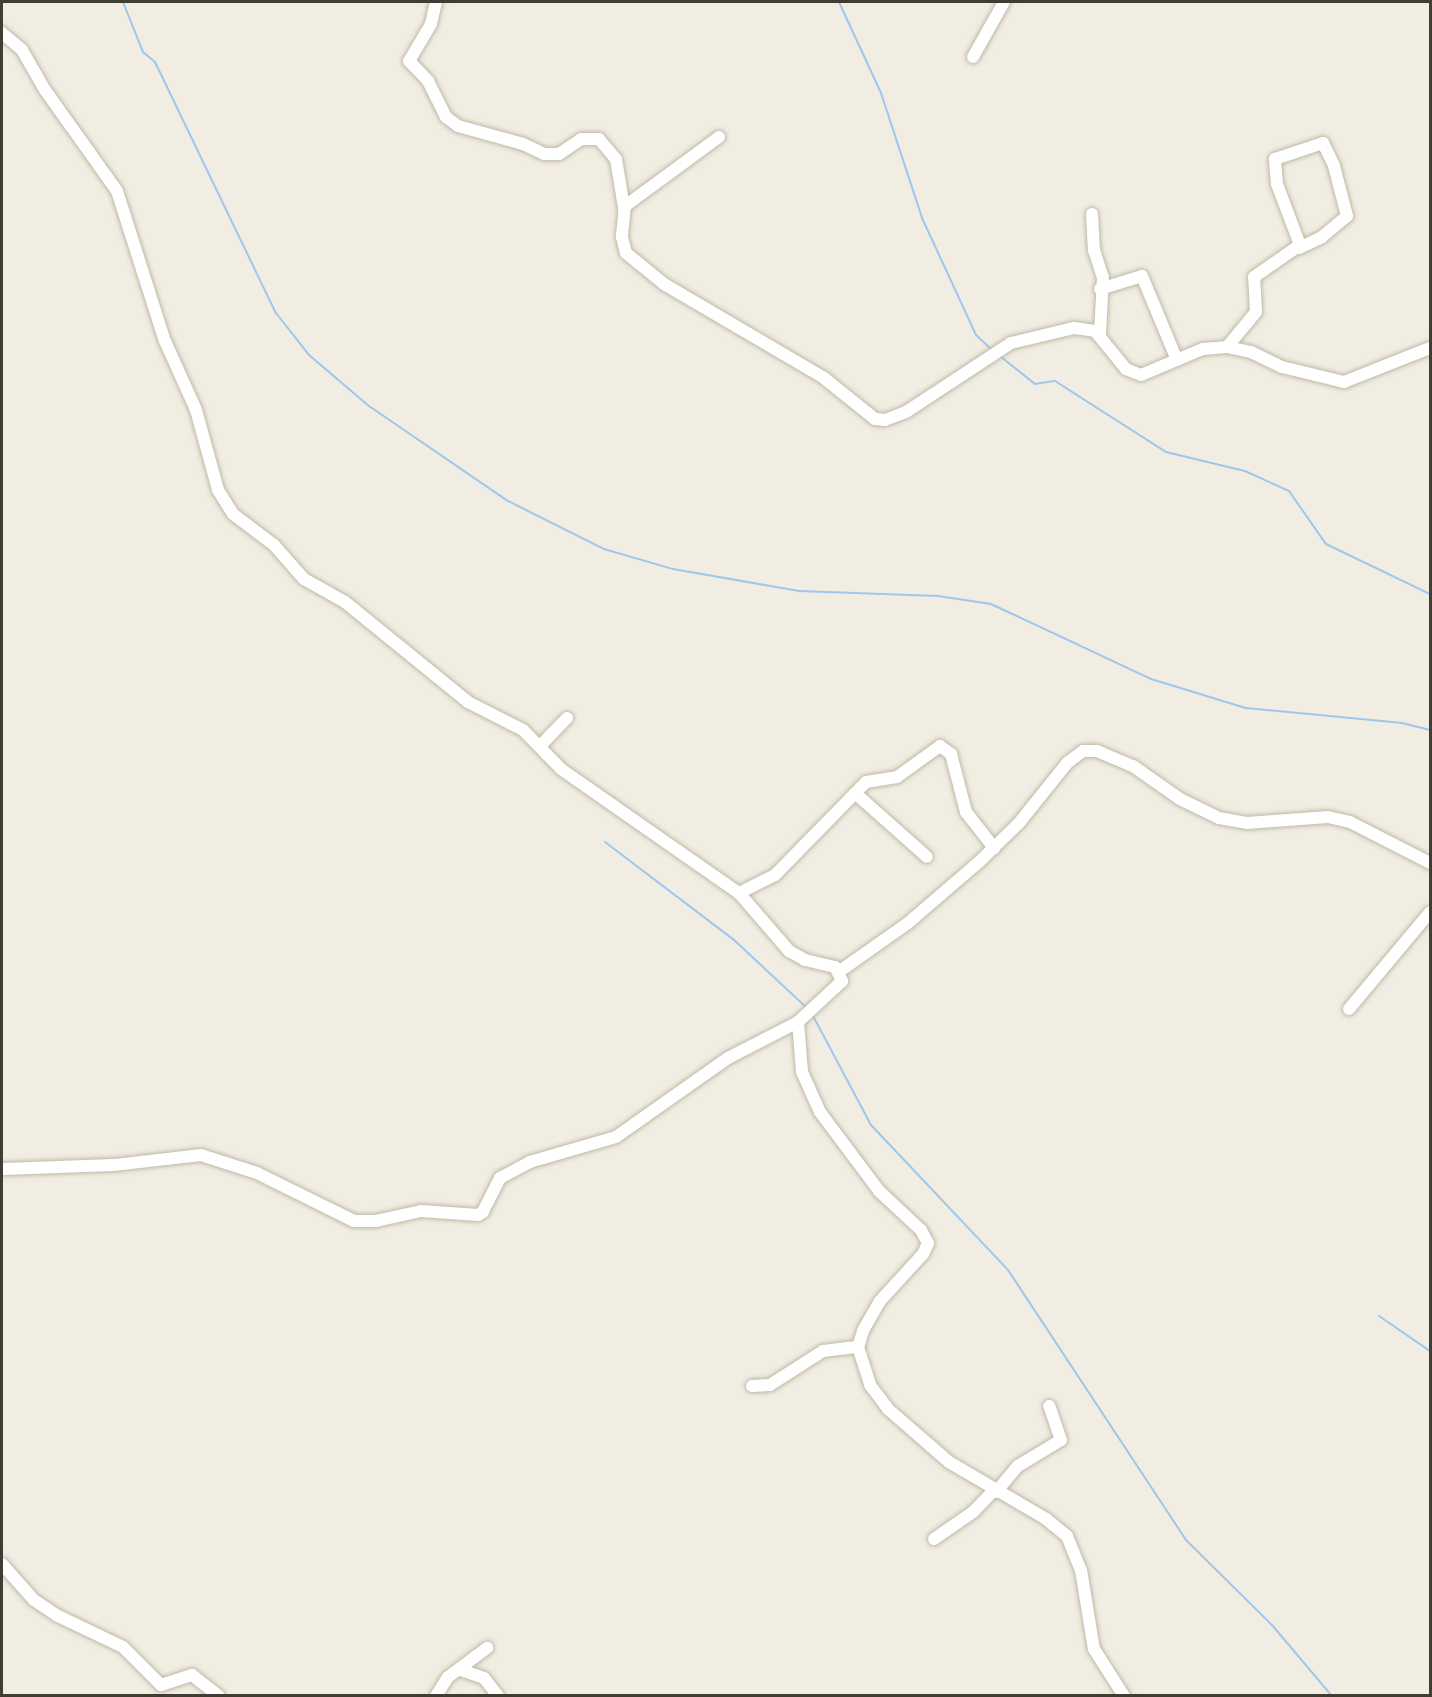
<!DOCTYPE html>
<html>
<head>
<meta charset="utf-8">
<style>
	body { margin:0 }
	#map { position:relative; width:1432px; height:1697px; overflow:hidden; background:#f1ede2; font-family:Raleway,sans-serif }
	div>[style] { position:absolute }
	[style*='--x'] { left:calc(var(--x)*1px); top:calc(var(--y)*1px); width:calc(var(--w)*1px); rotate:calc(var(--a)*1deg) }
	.stream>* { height:2px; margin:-1px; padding:0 1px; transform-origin:1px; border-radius:1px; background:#9ec7ee }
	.roads { filter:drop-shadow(0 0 2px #bfb9a8) drop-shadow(0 0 2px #bfb9a8) }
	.minor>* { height:12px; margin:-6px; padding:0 6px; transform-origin:6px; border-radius:6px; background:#fff }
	span { translate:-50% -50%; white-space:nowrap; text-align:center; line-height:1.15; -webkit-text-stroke:4.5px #fff; paint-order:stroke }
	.frame { position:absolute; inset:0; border:3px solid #423d33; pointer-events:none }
</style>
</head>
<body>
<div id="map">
	<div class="stream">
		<i style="--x:123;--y:2;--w:54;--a:68.2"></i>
		<i style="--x:143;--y:52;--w:16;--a:40"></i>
		<i style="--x:155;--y:62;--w:279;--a:64.3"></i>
		<i style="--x:276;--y:313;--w:53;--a:51.8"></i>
		<i style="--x:309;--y:355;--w:79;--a:40.4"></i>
		<i style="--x:369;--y:406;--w:168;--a:34.4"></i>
		<i style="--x:508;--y:501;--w:107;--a:26.6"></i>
		<i style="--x:604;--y:549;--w:72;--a:16.2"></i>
		<i style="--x:673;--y:569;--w:128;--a:9.9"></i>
		<i style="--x:799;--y:591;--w:139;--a:2.1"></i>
		<i style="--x:938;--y:596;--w:54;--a:8.6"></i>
		<i style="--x:991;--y:604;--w:177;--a:25.1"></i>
		<i style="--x:1151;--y:679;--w:99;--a:17"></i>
		<i style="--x:1246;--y:708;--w:157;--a:5.5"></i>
		<i style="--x:1402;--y:723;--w:29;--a:14"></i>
		<i style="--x:839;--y:2;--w:100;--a:65.2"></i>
		<i style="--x:881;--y:93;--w:132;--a:71.8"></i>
		<i style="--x:922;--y:218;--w:129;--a:65.2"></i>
		<i style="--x:976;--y:335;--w:23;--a:43"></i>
		<i style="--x:1000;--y:356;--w:45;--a:38.7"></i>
		<i style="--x:1035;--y:384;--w:20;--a:-9"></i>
		<i style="--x:1055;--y:381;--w:132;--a:32.6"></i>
		<i style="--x:1166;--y:452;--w:81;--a:13.5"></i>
		<i style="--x:1245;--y:471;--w:48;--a:24.4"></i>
		<i style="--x:1289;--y:491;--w:65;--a:55.1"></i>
		<i style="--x:1326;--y:544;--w:115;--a:25.7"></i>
		<i style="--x:605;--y:842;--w:161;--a:37.2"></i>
		<i style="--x:733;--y:939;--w:101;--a:43"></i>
		<i style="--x:812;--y:1014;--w:126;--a:62"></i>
		<i style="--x:871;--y:1125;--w:199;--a:46.6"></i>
		<i style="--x:1008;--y:1270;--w:323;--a:56.6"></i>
		<i style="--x:1186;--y:1540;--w:121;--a:44.7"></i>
		<i style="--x:1272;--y:1625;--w:93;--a:49.8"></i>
		<i style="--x:1379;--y:1316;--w:62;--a:34.5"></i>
	</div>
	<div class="roads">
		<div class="minor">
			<i style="--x:436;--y:2;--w:23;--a:103"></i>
			<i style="--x:431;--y:24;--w:43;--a:120.7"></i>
			<i style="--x:409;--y:61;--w:28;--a:46"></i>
			<i style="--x:428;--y:81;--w:40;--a:63.4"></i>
			<i style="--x:446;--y:117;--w:15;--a:37"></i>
			<i style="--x:458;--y:126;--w:67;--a:15.5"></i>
			<i style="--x:523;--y:144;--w:23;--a:25"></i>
			<i style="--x:544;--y:154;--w:15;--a:0"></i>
			<i style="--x:559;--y:154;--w:27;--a:-34"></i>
			<i style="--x:581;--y:139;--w:18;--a:0"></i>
			<i style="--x:599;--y:139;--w:26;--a:50"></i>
			<i style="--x:616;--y:159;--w:50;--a:80.7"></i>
			<i style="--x:2;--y:33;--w:26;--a:40"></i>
			<i style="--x:22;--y:50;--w:46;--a:60.1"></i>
			<i style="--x:45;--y:90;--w:124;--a:54.5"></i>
			<i style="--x:117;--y:191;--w:157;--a:72.3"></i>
			<i style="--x:165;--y:341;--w:76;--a:65.8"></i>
			<i style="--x:196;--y:410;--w:83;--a:74.6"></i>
			<i style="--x:218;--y:490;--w:28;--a:58"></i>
			<i style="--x:233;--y:514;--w:51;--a:37.1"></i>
			<i style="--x:274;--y:545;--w:45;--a:48.6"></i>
			<i style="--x:304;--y:579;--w:47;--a:29.3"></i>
			<i style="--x:345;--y:602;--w:159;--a:39.1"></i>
			<i style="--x:468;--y:702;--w:62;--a:27"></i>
			<i style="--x:523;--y:730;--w:54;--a:45.7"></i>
			<i style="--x:561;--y:769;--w:217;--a:34.9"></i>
			<i style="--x:739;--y:893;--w:77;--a:49.2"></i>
			<i style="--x:789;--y:951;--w:18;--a:29"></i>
			<i style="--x:805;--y:960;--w:31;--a:13"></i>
			<i style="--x:835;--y:967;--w:16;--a:63"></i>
			<i style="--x:842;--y:981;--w:60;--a:137"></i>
			<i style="--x:798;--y:1022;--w:79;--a:152.8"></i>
			<i style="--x:728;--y:1058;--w:137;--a:144.8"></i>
			<i style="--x:616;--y:1137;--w:90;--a:163.8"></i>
			<i style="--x:530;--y:1162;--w:34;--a:152"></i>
			<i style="--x:500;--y:1178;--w:38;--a:117"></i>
			<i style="--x:483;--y:1212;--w:6;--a:149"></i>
			<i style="--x:478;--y:1215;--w:57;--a:-176"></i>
			<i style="--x:421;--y:1211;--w:46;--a:167.5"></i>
			<i style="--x:376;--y:1221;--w:22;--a:180"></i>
			<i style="--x:354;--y:1221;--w:108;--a:-153.7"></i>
			<i style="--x:257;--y:1173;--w:59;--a:-162.2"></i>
			<i style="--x:201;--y:1155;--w:88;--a:173.4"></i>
			<i style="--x:114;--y:1165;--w:112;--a:178"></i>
			<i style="--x:973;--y:57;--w:63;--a:-60.6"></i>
			<i style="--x:719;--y:137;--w:117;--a:143.7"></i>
			<i style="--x:625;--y:206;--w:31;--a:96"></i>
			<i style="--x:622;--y:237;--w:16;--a:76"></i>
			<i style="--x:626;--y:253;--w:49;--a:39.2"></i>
			<i style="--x:664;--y:284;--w:186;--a:30.4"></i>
			<i style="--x:824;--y:378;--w:65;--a:38.8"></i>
			<i style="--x:875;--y:419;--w:10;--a:6"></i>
			<i style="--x:885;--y:420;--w:22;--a:-21"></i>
			<i style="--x:906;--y:412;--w:126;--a:-33.3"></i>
			<i style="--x:1011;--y:343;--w:65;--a:-13.4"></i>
			<i style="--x:1074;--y:328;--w:21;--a:8"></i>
			<i style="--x:1095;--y:331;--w:49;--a:50.8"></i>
			<i style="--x:1126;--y:369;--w:16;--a:22"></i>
			<i style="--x:1141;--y:375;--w:67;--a:-22.8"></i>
			<i style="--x:1203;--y:349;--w:24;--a:-5"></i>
			<i style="--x:1227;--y:347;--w:25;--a:12"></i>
			<i style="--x:1251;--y:352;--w:34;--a:26"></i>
			<i style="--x:1282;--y:367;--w:64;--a:13.6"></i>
			<i style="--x:1344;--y:382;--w:92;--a:-21.6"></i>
			<i style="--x:1092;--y:214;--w:36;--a:87"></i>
			<i style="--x:1094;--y:250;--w:28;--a:72"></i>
			<i style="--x:1103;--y:277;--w:58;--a:93"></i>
			<i style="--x:1100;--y:289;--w:44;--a:-17.2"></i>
			<i style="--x:1142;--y:276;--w:91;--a:67.4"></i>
			<i style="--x:1227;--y:347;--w:45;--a:-50.4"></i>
			<i style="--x:1256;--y:312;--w:35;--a:-93"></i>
			<i style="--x:1254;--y:277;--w:56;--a:-34.8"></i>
			<i style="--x:1300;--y:245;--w:65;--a:-110.7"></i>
			<i style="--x:1277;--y:184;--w:25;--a:-95"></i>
			<i style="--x:1275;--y:159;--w:51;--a:-18.4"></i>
			<i style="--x:1323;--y:143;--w:25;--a:64"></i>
			<i style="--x:1334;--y:166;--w:52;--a:75.4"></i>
			<i style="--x:1347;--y:216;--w:33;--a:140"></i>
			<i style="--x:1322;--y:237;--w:25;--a:154"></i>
			<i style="--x:540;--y:746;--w:39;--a:-46"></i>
			<i style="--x:855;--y:793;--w:96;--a:41.6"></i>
			<i style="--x:739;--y:893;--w:40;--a:-26.6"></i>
			<i style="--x:775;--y:875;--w:130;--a:-45.6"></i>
			<i style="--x:866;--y:782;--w:31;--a:-9"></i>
			<i style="--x:897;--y:777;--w:53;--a:-35.8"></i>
			<i style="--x:940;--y:746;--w:14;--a:36"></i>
			<i style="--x:951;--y:754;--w:60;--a:75.5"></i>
			<i style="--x:966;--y:812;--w:46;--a:52.1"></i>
			<i style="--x:840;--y:971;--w:83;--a:-35.2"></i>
			<i style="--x:908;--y:923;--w:95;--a:-40.7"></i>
			<i style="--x:980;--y:861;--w:54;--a:-44.3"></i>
			<i style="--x:1019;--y:823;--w:77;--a:-51.3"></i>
			<i style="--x:1067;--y:763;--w:20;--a:-37"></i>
			<i style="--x:1083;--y:751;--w:14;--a:0"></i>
			<i style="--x:1097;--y:751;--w:39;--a:23"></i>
			<i style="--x:1133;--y:766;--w:57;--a:35.1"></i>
			<i style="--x:1180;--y:799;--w:43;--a:26"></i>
			<i style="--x:1219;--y:818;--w:28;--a:10"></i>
			<i style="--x:1247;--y:823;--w:81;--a:-4.2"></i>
			<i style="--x:1328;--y:817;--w:23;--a:13"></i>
			<i style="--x:1350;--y:822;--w:90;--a:27.1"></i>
			<i style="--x:1349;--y:1009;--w:126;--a:-50.1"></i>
			<i style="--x:798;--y:1022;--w:50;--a:85.4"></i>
			<i style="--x:802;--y:1072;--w:44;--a:65.8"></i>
			<i style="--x:820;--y:1112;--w:99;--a:53.2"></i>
			<i style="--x:879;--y:1191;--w:57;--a:42.9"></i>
			<i style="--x:921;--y:1230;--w:15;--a:62"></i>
			<i style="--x:928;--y:1243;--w:12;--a:114"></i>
			<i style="--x:923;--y:1254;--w:64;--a:132.5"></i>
			<i style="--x:880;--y:1301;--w:34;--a:120"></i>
			<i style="--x:863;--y:1331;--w:17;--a:107"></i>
			<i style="--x:858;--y:1347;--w:40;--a:72"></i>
			<i style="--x:870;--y:1385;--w:30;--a:53"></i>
			<i style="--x:888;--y:1409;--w:81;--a:41"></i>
			<i style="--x:949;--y:1462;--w:113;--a:30.4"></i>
			<i style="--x:1046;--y:1519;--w:27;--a:39"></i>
			<i style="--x:1067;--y:1536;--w:37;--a:68"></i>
			<i style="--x:1081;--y:1570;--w:80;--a:80.7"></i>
			<i style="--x:1094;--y:1649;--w:56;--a:57.4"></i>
			<i style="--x:752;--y:1386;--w:18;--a:-3"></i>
			<i style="--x:770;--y:1385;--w:63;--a:-32.7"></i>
			<i style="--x:823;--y:1351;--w:35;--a:-7"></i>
			<i style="--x:996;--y:1492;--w:34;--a:-50"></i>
			<i style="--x:1018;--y:1466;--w:50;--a:-31.2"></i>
			<i style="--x:1061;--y:1440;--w:36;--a:-109"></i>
			<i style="--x:934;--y:1539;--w:47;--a:-34.7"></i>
			<i style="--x:973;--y:1512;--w:30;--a:-46"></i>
			<i style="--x:2;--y:1564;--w:48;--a:48.4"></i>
			<i style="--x:34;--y:1600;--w:27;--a:34"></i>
			<i style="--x:56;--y:1615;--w:74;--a:25.5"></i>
			<i style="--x:123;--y:1647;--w:54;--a:45"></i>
			<i style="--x:161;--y:1685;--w:33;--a:-18"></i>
			<i style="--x:192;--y:1675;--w:34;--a:38"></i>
			<i style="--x:461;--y:1670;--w:24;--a:19"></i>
			<i style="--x:484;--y:1678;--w:23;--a:52"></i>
			<i style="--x:436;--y:1696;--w:22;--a:-58"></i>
			<i style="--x:448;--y:1677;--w:49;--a:-36.6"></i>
		</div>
	</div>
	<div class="frame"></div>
</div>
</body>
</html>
